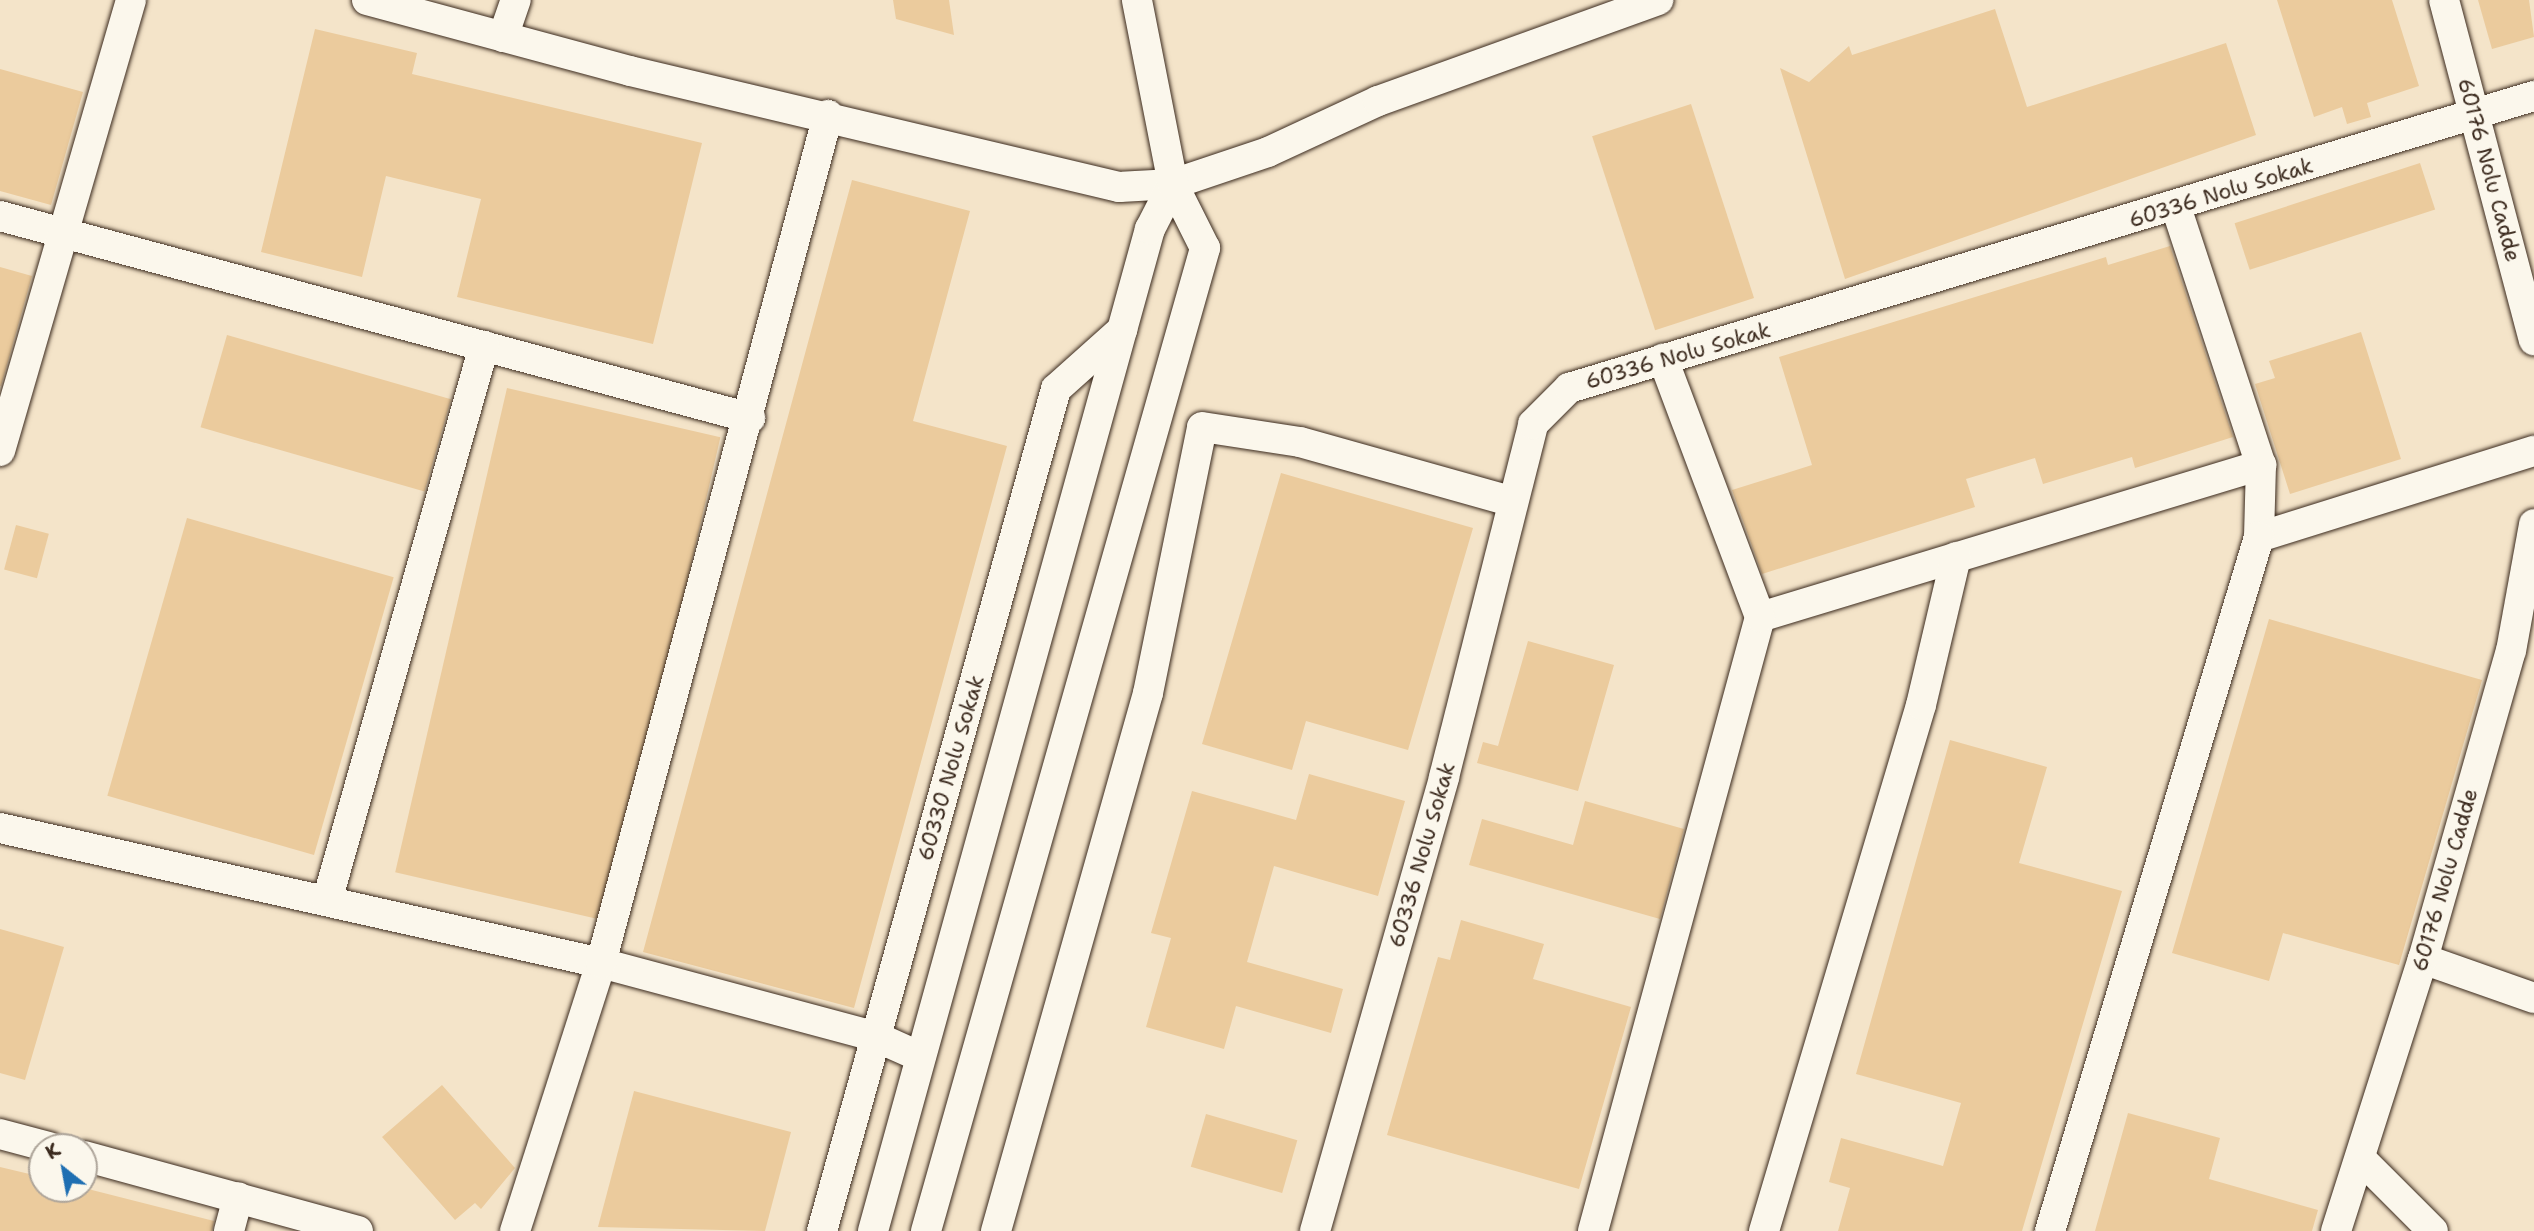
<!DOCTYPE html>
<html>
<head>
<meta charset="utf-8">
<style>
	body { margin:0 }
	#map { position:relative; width:2534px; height:1231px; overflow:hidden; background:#f8eedc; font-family:"Shantell Sans",sans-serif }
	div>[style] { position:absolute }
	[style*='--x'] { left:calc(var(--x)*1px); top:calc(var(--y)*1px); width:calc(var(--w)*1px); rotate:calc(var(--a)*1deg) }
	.built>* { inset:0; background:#f4e4c9 }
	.building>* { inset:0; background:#ebcb9d; transform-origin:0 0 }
	.roads { filter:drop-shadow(0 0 2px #3b2a1e) drop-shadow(0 0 2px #3b2a1e) }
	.minor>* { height:30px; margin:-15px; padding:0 15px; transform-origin:15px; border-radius:15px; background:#fbf7ec }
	span { translate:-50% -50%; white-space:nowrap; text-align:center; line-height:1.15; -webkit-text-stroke:6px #fbf7ec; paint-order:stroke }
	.street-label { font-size:21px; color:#3b2a1e }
	.north { position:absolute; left:28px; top:1133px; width:70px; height:70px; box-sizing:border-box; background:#fbf7ec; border:2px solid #aea59a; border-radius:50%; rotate:329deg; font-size:19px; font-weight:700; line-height:28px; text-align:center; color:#3b2a1e }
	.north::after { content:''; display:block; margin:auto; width:24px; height:32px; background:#1f6fb2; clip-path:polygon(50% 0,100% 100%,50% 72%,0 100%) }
</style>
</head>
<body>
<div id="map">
	<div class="built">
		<i style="clip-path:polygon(evenodd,0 0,2534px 0,2534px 1231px,0 1231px,0 0,42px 1147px,84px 1147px,84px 1189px,42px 1189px,42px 1147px)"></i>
	</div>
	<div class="building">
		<i style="clip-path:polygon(893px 0,949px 0,954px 35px,896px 19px)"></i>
		<i style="clip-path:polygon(2277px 0,2392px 0,2419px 86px,2367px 103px,2371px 117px,2347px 124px,2342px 107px,2314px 117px)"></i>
		<i style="clip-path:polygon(2478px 0,2529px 0,2534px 37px,2492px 49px)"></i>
		<i style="clip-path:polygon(1995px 9px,2027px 107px,2226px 43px,2256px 135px,1845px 279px,1780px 68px,1809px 82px,1849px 46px,1852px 55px)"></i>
		<i style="clip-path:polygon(315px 29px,417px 53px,412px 74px,702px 143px,653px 344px,457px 297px,481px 199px,386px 176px,362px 277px,261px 252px)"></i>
		<i style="clip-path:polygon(0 69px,83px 92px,51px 205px,0 191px)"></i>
		<i style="left:1691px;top:104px;width:204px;height:104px;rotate:72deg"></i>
		<i style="left:2420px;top:163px;width:49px;height:195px;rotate:72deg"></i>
		<i style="clip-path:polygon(852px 180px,970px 211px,913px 421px,1007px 446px,854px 1008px,643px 952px)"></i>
		<i style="clip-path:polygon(2170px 246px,2233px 437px,2135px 468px,2132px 457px,2043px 484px,2035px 458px,1966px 479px,1975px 507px,1762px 574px,1732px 490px,1812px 465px,1779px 357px,2106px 257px,2108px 265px)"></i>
		<i style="clip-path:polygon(0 267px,32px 276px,1px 386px,0 386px)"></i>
		<i style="clip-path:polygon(2361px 332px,2401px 459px,2290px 494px,2255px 384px,2275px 378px,2269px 361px)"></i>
		<i style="left:227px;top:335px;width:233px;height:96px;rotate:16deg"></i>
		<i style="left:507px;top:388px;width:219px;height:497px;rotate:13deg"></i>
		<i style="clip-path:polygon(1281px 473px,1473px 528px,1408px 750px,1306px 721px,1292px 770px,1202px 744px)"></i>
		<i style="left:187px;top:518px;width:215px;height:289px;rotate:16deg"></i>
		<i style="left:16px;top:525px;width:34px;height:46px;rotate:15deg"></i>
		<i style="clip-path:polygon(2269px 619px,2482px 680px,2399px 965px,2283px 933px,2269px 981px,2172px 953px)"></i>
		<i style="clip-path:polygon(1528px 641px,1614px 665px,1578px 791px,1477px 763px,1483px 742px,1498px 746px)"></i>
		<i style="clip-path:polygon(1950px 740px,2047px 767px,2019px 863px,2122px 891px,2022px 1231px,1838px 1231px,1850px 1188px,1829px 1182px,1841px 1138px,1943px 1166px,1961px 1103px,1856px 1074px)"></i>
		<i style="clip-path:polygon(1309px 774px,1405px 801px,1378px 896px,1274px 866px,1247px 962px,1343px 989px,1331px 1033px,1236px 1006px,1224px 1049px,1146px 1027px,1171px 938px,1151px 933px,1192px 791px,1296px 820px)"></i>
		<i style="clip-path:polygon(1585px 801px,1684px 829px,1660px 919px,1469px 865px,1482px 819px,1573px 845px)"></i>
		<i style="clip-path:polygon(1461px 920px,1544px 944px,1533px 979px,1631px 1007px,1579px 1189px,1387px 1135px,1438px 957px,1450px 960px)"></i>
		<i style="clip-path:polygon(0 929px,64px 947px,25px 1080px,0 1073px)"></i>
		<i style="clip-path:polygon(442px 1085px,515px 1168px,481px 1209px,475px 1203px,455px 1220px,382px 1137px)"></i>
		<i style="clip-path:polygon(634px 1091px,791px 1132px,765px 1231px,598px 1227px)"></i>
		<i style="clip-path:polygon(2128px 1113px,2220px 1138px,2209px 1179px,2318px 1210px,2312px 1231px,2095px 1231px)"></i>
		<i style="left:1206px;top:1114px;width:95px;height:55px;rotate:16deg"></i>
		<i style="clip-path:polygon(0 1167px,42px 1177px,42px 1189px,88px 1189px,214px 1221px,212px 1231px,0 1231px)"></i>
	</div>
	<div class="roads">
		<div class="minor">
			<i style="--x:367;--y:0;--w:272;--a:15.1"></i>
			<i style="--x:630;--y:71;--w:503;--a:13.34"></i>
			<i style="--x:1119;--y:187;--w:54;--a:-3.2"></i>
			<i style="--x:1173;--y:184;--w:100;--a:-18.6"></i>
			<i style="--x:1268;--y:152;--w:121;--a:-24.9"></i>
			<i style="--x:1378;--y:101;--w:298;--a:-19.8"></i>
			<i style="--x:2444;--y:0;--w:352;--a:75.2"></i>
			<i style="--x:503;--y:37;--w:39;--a:-71"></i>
			<i style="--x:2176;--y:207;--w:272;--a:71.8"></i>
			<i style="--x:0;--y:216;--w:777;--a:15.07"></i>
			<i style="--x:0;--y:451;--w:470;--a:-73.8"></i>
			<i style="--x:1760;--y:617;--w:524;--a:-16.88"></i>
			<i style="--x:2261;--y:465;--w:72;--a:91.6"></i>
			<i style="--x:2259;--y:537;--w:288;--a:-17.4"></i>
			<i style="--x:0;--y:828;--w:616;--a:12.66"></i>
			<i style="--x:601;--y:963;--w:283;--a:15"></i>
			<i style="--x:874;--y:1036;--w:51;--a:24.1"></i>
			<i style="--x:327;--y:901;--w:577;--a:-74.2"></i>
			<i style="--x:2423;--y:959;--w:118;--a:19.4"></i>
			<i style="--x:0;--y:1134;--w:51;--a:14.9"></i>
			<i style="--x:84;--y:1156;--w:284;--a:15.3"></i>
			<i style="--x:2360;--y:1158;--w:103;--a:45"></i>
			<i style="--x:229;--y:1231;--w:35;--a:-75"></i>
			<i style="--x:515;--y:1231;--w:281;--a:-72.2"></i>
			<i style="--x:601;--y:963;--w:878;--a:-75.01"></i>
			<i style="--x:822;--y:1231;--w:874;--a:-74.47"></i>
			<i style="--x:1056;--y:389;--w:89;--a:-41.8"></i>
			<i style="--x:873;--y:1231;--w:1040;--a:-74.55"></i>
			<i style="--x:1150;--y:229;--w:51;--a:-62.9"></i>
			<i style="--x:926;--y:1231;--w:1022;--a:-74.15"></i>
			<i style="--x:1205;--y:248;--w:72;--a:-116.6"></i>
			<i style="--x:1173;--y:184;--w:187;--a:-101.1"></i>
			<i style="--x:996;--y:1231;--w:559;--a:-74.22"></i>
			<i style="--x:1148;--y:693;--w:271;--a:-78.5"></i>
			<i style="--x:1202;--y:427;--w:99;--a:8.7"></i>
			<i style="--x:1300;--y:442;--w:221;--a:15.7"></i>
			<i style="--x:1315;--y:1231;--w:472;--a:-74.1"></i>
			<i style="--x:1444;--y:777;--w:364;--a:-75.8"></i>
			<i style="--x:1533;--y:424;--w:51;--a:-45"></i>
			<i style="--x:1569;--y:388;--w:1008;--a:-16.84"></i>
			<i style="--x:1593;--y:1231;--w:636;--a:-74.78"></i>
			<i style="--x:1760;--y:617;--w:276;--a:-110.6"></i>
			<i style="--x:1764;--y:1231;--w:549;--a:-73.38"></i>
			<i style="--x:1921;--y:705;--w:152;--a:-76.7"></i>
			<i style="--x:2050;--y:1231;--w:725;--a:-73.24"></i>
			<i style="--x:2336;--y:1231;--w:286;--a:-72.3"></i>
			<i style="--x:2423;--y:959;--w:320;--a:-74.1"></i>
			<i style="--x:2511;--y:651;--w:129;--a:-79.7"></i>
		</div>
	</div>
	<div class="street-label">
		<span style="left:2489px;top:170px;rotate:75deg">60176 Nolu Cadde</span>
		<span style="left:2221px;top:193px;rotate:-17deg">60336 Nolu Sokak</span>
		<span style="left:1678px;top:356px;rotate:-16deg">60336 Nolu Sokak</span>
		<span style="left:951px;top:768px;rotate:-74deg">60330 Nolu Sokak</span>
		<span style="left:1422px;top:855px;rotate:-74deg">60336 Nolu Sokak</span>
		<span style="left:2445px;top:880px;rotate:-74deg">60176 Nolu Cadde</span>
	</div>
	<div class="north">K</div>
</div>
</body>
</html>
